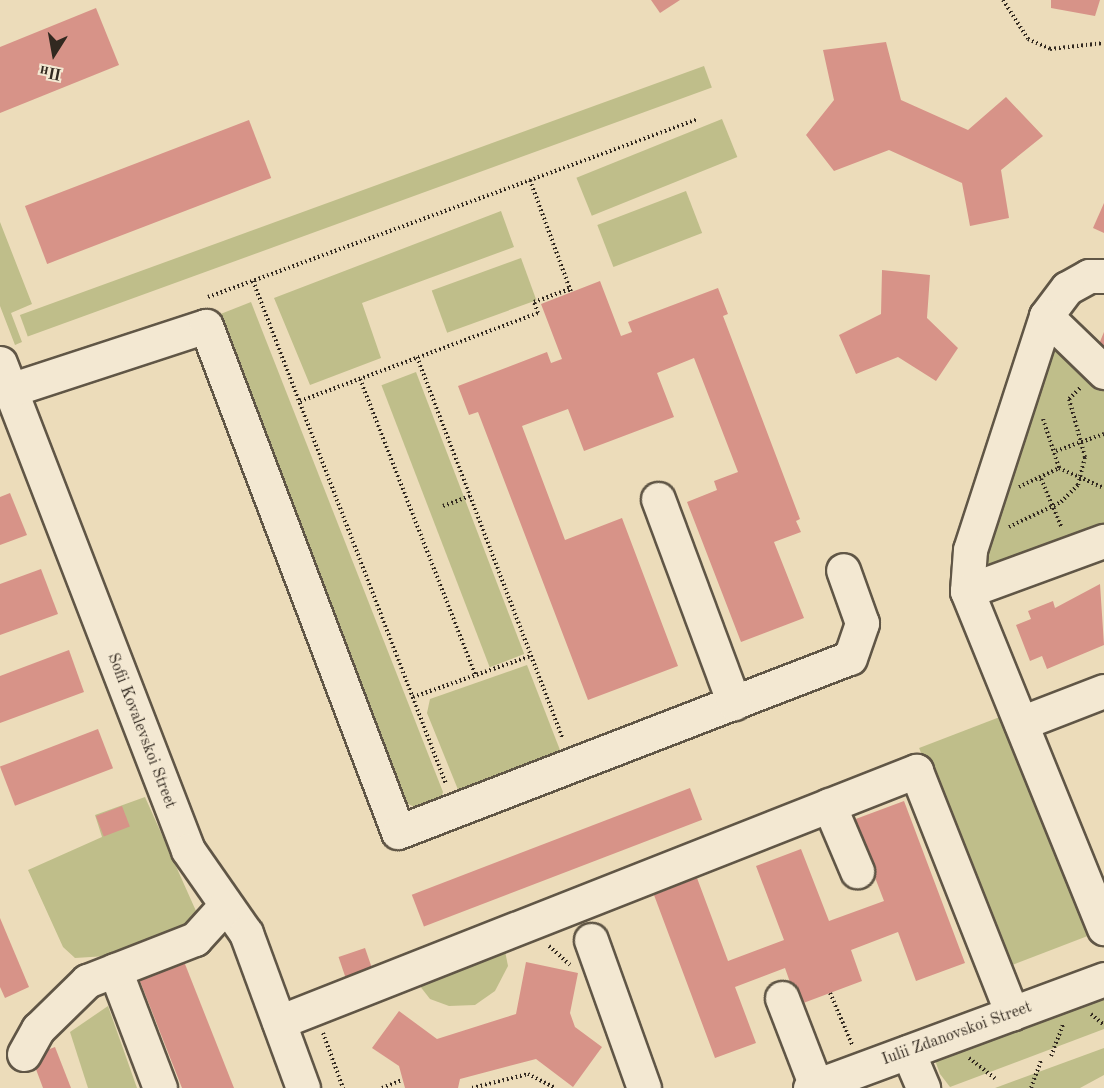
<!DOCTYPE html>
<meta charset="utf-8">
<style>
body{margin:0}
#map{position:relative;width:1104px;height:1088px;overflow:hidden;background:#ecdcba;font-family:"Old Standard TT",serif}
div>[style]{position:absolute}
.green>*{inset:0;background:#bfbe8a;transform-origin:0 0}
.building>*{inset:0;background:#d79388;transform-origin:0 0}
.path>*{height:4px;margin-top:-2px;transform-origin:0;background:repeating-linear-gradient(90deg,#322920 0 1.5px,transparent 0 4.5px)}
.roads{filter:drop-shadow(2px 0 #605646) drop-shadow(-2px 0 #605646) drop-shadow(0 2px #605646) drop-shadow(0 -2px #605646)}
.minor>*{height:33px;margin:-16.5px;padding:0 16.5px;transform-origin:16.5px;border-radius:16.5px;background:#f3e8d2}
span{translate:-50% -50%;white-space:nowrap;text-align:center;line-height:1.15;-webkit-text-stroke:4.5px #f3e8d2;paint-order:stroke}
.street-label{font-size:16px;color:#322920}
.north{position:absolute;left:24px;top:24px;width:60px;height:60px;-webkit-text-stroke:4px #f3e8d2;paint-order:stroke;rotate:191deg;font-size:16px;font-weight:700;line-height:24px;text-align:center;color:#322920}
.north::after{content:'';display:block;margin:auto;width:21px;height:27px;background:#322920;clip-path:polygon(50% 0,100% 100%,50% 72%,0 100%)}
</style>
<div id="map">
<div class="green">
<div style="left:704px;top:66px;width:23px;height:728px;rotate:70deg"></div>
<div style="left:722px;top:119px;width:41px;height:157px;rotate:68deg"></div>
<div style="left:686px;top:191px;width:45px;height:95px;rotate:69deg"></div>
<div style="clip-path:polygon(501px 211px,514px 247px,362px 303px,381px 358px,310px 385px,274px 298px)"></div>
<div style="clip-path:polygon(0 222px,32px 304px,11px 313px,22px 342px,15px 345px,0 306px)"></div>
<div style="left:521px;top:258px;width:45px;height:95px;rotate:70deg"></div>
<div style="clip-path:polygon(251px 302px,443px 792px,439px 805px,423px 811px,406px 803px,218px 315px)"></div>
<div style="clip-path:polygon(1065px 349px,1104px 385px,1104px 529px,989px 572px,982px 555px,1045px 352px)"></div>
<div style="left:416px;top:372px;width:302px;height:37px;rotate:69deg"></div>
<div style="clip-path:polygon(527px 665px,565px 763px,463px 802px,427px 713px,430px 699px)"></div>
<div style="left:1005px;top:715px;width:236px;height:92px;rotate:69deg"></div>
<div style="clip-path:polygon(145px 797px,196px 911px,191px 930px,107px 956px,75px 958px,63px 947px,28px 870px,102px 837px,95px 815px)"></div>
<div style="clip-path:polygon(504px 946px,508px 966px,495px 991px,475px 1005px,449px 1006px,430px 999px,416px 981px)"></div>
<div style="clip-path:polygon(1104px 988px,1104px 1029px,950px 1087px,940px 1074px,932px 1052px)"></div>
<div style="clip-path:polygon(108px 1006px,137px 1088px,88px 1088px,70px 1032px)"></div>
<div style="clip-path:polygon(1104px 1048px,1104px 1075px,1080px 1088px,995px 1088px)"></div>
</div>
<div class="building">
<div style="clip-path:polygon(651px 0,680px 0,660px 13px)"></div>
<div style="clip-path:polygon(1051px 0,1100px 0,1095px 16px,1051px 8px)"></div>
<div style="clip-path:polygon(96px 8px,119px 65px,0 113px,0 47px)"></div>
<div style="clip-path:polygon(886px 42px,901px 100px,968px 130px,1006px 97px,1043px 136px,1001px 170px,1009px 218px,970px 226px,962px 183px,889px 150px,834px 171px,806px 135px,834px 100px,823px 50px)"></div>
<div style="left:249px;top:120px;width:62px;height:240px;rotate:69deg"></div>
<div style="clip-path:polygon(1104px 203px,1104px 233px,1093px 228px)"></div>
<div style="clip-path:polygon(882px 270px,930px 275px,927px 318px,958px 348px,936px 381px,898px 357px,856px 374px,839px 335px,881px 314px)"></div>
<div style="clip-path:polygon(600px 281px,621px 336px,632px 332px,628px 322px,718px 288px,728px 314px,723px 316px,800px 519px,796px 521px,801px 532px,774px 542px,804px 618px,741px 642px,687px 502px,717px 490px,714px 481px,738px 472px,694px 358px,657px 373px,674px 417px,584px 451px,568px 409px,522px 426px,565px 540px,622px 518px,678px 666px,588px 700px,478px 412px,469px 415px,458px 386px,547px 352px,551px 363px,562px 359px,541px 304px)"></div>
<div style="clip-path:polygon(1104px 332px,1104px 346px,1099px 344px)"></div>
<div style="clip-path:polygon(10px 493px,27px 535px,0 545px,0 497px)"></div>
<div style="clip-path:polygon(41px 569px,58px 614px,0 635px,0 584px)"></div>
<div style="clip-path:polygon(1100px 584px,1104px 645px,1047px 669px,1042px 656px,1030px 661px,1016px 625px,1031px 619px,1028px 611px,1053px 601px,1055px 608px)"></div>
<div style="clip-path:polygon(69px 650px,84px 692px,0 723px,0 676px)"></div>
<div style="left:98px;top:729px;width:42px;height:105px;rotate:69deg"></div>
<div style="left:690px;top:788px;width:34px;height:298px;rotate:69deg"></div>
<div style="clip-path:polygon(904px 801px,965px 963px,916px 981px,898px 932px,851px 950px,862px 981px,798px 1005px,785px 968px,735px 987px,756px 1043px,715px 1058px,654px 895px,697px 878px,728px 961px,784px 940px,756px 866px,801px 849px,829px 921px,884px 901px,853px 820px)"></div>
<div style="left:122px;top:806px;width:22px;height:28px;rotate:69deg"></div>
<div style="clip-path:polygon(0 918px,29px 987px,5px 998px,0 987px)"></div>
<div style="left:365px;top:948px;width:21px;height:28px;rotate:71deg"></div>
<div style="clip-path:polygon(183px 959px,234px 1088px,182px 1088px,138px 976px)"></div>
<div style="clip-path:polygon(526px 962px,578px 973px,570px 1013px,575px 1027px,602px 1047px,573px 1087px,536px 1059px,460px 1079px,458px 1088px,405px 1088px,399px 1066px,372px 1048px,399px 1011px,437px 1039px,516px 1014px)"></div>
<div style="clip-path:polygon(55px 1047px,71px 1088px,43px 1088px,31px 1056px)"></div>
</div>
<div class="path">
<div style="left:1003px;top:0;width:46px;rotate:57.3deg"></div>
<div style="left:1028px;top:39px;width:24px;rotate:24deg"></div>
<div style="left:1050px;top:49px;width:54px;rotate:-6.3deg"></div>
<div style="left:530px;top:180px;width:119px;rotate:69.9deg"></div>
<div style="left:253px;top:281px;width:539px;rotate:69.01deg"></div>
<div style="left:208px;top:297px;width:521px;rotate:-19.96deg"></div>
<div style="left:417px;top:357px;width:409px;rotate:69.1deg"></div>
<div style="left:360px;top:379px;width:319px;rotate:68.7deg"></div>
<div style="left:300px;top:401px;width:254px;rotate:-20.3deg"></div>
<div style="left:538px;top:313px;width:12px;rotate:-110deg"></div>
<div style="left:534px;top:302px;width:38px;rotate:-20deg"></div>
<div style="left:1043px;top:419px;width:52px;rotate:71.9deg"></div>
<div style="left:1059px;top:468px;width:49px;rotate:24deg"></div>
<div style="left:1056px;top:451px;width:51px;rotate:-19.5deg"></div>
<div style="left:1041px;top:479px;width:53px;rotate:66.8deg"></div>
<div style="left:1019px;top:487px;width:44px;rotate:-25.4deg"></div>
<div style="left:443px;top:506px;width:29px;rotate:-20deg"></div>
<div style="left:1009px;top:527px;width:58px;rotate:-25.7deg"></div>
<div style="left:1061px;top:502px;width:24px;rotate:-45deg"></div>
<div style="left:1078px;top:485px;width:29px;rotate:-76deg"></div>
<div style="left:1085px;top:457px;width:60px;rotate:-105.4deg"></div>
<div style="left:1069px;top:399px;width:17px;rotate:-45deg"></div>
<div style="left:413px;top:697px;width:125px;rotate:-19.2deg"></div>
<div style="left:549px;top:946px;width:28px;rotate:42deg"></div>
<div style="left:830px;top:993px;width:56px;rotate:66.7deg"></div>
<div style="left:1091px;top:1014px;width:17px;rotate:40deg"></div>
<div style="left:323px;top:1033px;width:59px;rotate:70deg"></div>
<div style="left:1051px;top:1056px;width:34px;rotate:-69deg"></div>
<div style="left:969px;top:1058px;width:33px;rotate:38deg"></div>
<div style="left:382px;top:1088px;width:22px;rotate:-22deg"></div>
<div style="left:472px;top:1088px;width:58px;rotate:-14deg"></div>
<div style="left:528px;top:1074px;width:30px;rotate:27deg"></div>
<div style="left:1031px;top:1088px;width:30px;rotate:-70deg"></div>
</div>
<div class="roads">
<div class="minor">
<div style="left:1104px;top:276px;width:15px;rotate:180deg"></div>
<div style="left:1089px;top:276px;width:25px;rotate:151deg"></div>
<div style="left:1067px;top:288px;width:35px;rotate:127deg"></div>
<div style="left:1046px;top:316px;width:246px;rotate:108deg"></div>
<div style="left:970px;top:550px;width:41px;rotate:94.2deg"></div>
<div style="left:967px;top:591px;width:364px;rotate:67.9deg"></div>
<div style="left:1046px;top:316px;width:81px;rotate:44deg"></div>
<div style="left:0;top:363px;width:522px;rotate:68.89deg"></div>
<div style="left:188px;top:850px;width:101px;rotate:55.1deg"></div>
<div style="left:246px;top:933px;width:165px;rotate:69.8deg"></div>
<div style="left:10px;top:390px;width:206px;rotate:-18.1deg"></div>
<div style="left:206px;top:326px;width:541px;rotate:69.22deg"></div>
<div style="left:398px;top:832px;width:484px;rotate:-21.1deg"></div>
<div style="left:850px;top:658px;width:37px;rotate:-71deg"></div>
<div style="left:862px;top:623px;width:56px;rotate:-109.7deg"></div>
<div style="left:658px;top:499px;width:218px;rotate:69.6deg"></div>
<div style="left:967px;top:591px;width:146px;rotate:-20.1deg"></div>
<div style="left:1021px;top:723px;width:89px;rotate:-21.1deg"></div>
<div style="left:829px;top:805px;width:72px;rotate:67deg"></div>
<div style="left:591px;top:940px;width:157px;rotate:70.3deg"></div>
<div style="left:115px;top:970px;width:126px;rotate:69.1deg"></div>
<div style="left:782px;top:998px;width:94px;rotate:68.9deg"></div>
<div style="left:279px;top:1022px;width:685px;rotate:-21.51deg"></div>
<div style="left:916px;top:771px;width:261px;rotate:68.4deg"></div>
<div style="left:908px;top:1052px;width:39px;rotate:67deg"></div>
<div style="left:24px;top:1054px;width:29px;rotate:-61deg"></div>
<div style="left:38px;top:1029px;width:69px;rotate:-44.4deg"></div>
<div style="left:87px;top:981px;width:116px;rotate:-21.3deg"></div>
<div style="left:195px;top:939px;width:45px;rotate:-47.7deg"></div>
<div style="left:810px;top:1088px;width:314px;rotate:-20.3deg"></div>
</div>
</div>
<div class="street-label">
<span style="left:141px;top:731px;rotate:69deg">Sofii Kovalevskoi Street</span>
<span style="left:957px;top:1034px;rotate:-20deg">Iulii Zdanovskoi Street</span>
</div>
<div class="north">Пн</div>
</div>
